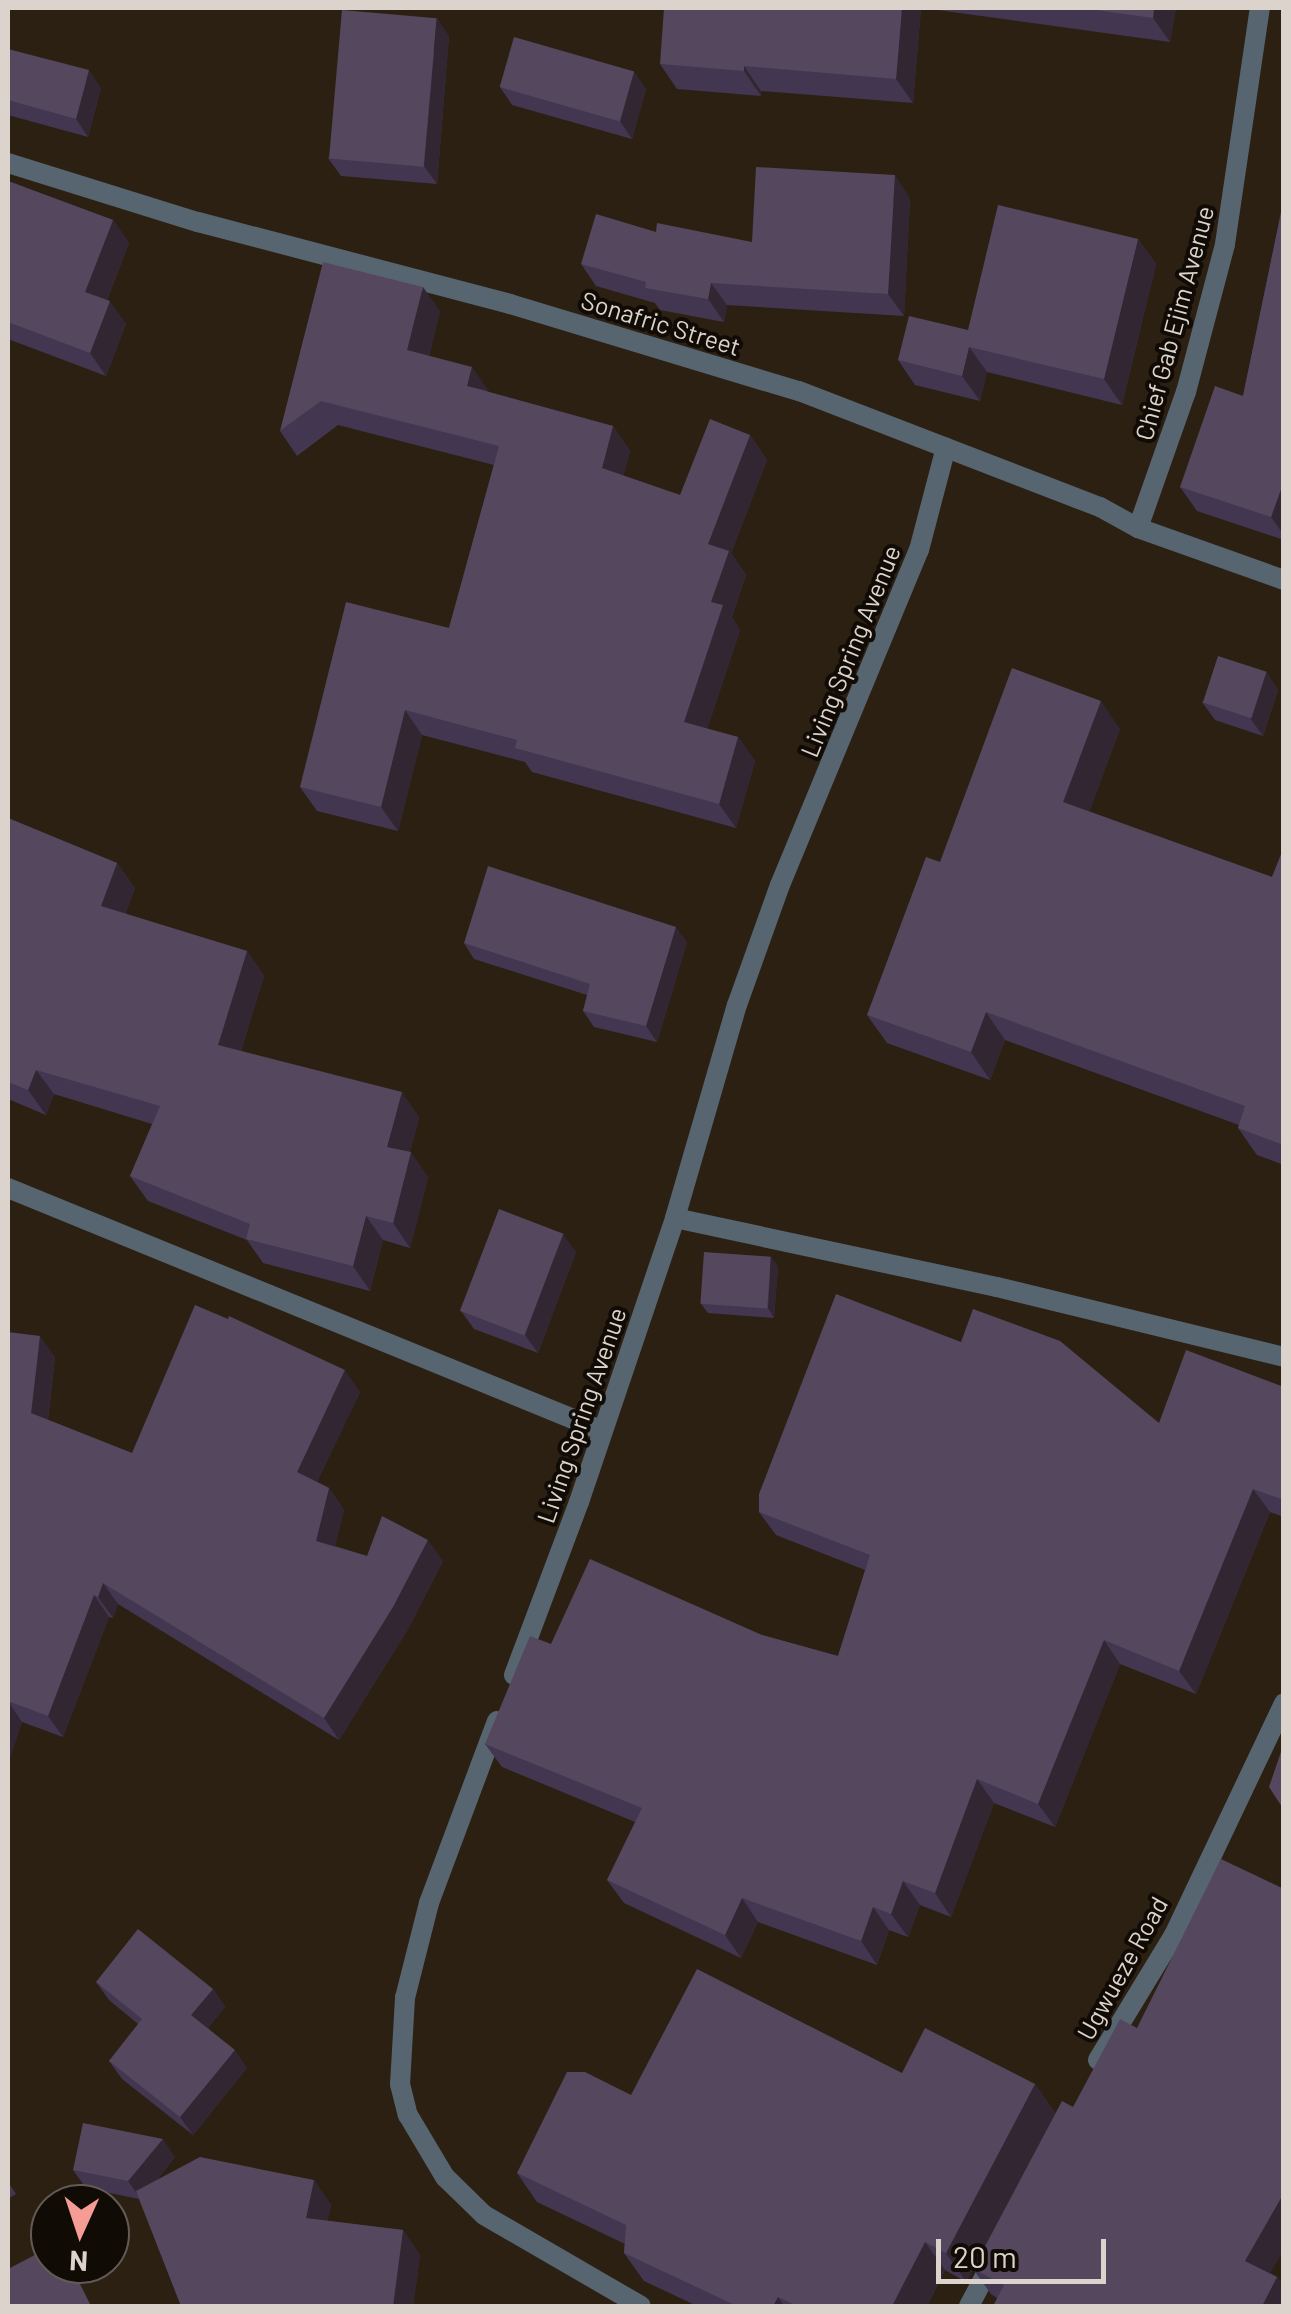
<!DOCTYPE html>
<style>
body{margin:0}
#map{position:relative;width:1291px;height:2314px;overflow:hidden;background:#2c2013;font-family:Barlow,sans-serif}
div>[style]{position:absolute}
.minor>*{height:20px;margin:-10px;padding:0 10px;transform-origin:10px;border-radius:10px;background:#576570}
.wall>*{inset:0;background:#433651}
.shaded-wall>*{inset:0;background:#332633}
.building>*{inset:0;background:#54475e;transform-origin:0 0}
span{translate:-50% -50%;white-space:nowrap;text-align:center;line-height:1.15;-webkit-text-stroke:8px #110b06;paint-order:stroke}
.street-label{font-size:25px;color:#dcd4cc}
.frame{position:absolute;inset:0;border:10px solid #dcd4cc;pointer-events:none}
.north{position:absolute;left:30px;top:2184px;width:100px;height:100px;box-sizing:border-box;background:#110b06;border:2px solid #625b55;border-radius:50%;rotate:183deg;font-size:28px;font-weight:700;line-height:40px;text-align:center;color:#dcd4cc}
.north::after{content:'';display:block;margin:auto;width:35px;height:45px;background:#f59c94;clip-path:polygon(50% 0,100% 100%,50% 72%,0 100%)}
.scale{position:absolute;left:936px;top:2239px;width:170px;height:45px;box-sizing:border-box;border:5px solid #dcd4cc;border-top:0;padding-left:12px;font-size:30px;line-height:35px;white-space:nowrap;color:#dcd4cc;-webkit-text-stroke:8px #110b06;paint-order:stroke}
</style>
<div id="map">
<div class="minor">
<div style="left:8px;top:163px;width:199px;rotate:17.3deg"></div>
<div style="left:198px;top:222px;width:323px;rotate:14.7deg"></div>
<div style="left:510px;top:304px;width:302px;rotate:16.8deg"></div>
<div style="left:799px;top:391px;width:323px;rotate:21.1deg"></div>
<div style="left:1100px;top:507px;width:43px;rotate:28.9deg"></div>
<div style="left:1138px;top:528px;width:155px;rotate:19.6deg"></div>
<div style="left:1138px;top:528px;width:144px;rotate:-70.6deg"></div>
<div style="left:1186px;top:392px;width:153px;rotate:-75.2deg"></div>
<div style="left:1225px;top:244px;width:239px;rotate:-81.6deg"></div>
<div style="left:8px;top:1188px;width:640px;rotate:22.23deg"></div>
<div style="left:675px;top:1218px;width:329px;rotate:12.1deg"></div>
<div style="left:997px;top:1287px;width:295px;rotate:13.7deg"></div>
<div style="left:514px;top:1675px;width:185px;rotate:-69.4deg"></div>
<div style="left:579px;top:1502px;width:300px;rotate:-71.3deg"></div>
<div style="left:675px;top:1218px;width:222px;rotate:-73.8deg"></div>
<div style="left:737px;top:1005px;width:127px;rotate:-70.3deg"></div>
<div style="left:780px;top:885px;width:363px;rotate:-67.5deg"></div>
<div style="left:919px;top:550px;width:106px;rotate:-75.3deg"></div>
<div style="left:497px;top:1721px;width:194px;rotate:110.5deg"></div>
<div style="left:429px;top:1903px;width:98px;rotate:104.2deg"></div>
<div style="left:405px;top:1998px;width:86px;rotate:93.3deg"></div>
<div style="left:400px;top:2084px;width:32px;rotate:76deg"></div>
<div style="left:408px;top:2115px;width:72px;rotate:59.2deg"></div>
<div style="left:445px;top:2177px;width:54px;rotate:44.3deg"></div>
<div style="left:484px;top:2215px;width:181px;rotate:30.1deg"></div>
<div style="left:1098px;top:2060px;width:146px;rotate:-58.7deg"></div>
<div style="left:1174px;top:1935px;width:257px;rotate:-64.6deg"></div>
<div style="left:969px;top:2306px;width:53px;rotate:-62deg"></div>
</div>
<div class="wall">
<div style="clip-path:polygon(921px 8px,913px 103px,761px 91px,761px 96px,677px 89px,660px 64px)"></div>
<div style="clip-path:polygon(923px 8px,1176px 8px,1170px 42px)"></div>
<div style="clip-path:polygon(449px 36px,437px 184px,341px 176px,328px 158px)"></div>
<div style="clip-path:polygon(8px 49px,101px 88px,88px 137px,8px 115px)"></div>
<div style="clip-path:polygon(500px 87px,646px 89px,632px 139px,512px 105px)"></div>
<div style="clip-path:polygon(8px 181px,113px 220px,129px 243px,107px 300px,126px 324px,106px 376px,8px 339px)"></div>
<div style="clip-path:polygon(910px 198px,904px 316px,727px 305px,724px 322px,660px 310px,655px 303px,596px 286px,581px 264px,656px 232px,752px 242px)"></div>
<div style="clip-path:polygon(1284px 198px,1284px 540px,1197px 511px,1180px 487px,1243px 396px)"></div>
<div style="clip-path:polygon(1138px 239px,1156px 264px,1122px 405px,987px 372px,980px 401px,915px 385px,898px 360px,968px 330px)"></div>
<div style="clip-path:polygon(440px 311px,429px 356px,489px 392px,613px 426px,630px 451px,623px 476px,680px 495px,750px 435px,767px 460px,731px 553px,746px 575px,732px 617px,740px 630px,707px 729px,738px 737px,755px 761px,736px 828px,532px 772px,525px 762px,422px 735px,398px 831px,317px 811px,300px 787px,449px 628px,494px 465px,338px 425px,297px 456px,280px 431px)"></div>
<div style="clip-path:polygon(1266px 672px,1278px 690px,1263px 736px,1215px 720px,1202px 702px)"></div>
<div style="clip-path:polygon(1120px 729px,1089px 812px,1272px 877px,1284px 847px,1284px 1165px,1257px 1155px,1238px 1128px,1239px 1125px,1005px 1040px,990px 1080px,887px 1043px,867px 1015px,940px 862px)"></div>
<div style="clip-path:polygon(8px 818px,117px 863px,135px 888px,125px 914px,247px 951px,264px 976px,241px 1051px,419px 1117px,410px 1152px,428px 1177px,410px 1248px,383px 1240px,370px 1291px,263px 1263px,247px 1240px,148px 1201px,130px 1176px,152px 1124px,54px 1094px,46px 1115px,8px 1099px)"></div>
<div style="clip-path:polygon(687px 942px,657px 1042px,594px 1027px,583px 1011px,587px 995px,474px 959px,464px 943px)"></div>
<div style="clip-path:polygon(576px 1252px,538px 1353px,474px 1329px,461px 1311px)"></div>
<div style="clip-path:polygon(778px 1266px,774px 1318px,708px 1313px,701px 1304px)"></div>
<div style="clip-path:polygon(8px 1332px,55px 1357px,48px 1420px,132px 1453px,360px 1392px,317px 1482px,329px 1488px,344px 1510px,335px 1546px,367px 1556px,443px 1561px,408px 1629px,339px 1740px,118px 1604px,113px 1618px,109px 1617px,63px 1737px,22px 1722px,8px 1763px)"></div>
<div style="clip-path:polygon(1284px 1387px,1284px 1517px,1270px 1512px,1196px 1694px,1120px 1664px,1055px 1827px,994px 1803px,951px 1917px,920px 1905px,908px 1937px,889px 1930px,877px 1965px,758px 1922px,741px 1958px,624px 1903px,607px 1880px,635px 1822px,502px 1767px,485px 1744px,551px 1644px,762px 1635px,838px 1656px,865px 1570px,776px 1535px,759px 1512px,1159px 1423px)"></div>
<div style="clip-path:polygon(96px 1982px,213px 1989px,225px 2007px,208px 2028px,247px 2068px,193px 2135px,122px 2079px,109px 2061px,138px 2024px,109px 2000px)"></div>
<div style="clip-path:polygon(902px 2073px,1035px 2084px,1055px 2113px,966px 2282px,945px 2270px,927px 2306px,697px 2306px,644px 2281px,624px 2253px,625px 2244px,537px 2202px,517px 2173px,631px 2095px)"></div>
<div style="clip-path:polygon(175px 2157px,156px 2181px,314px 2180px,331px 2205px,327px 2221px,403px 2230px,420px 2255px,413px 2306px,181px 2306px,139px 2199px,86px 2188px,73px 2170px)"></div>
<div style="clip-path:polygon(8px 2182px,16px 2194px,8px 2199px)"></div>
<div style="clip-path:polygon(973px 2269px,1270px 2273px,1277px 2277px,1284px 2286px,1284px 2306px,997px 2298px,991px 2294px)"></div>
</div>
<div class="shaded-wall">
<div style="clip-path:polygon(902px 8px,921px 8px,913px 103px,896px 79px)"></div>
<div style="clip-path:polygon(1154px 8px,1176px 8px,1170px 42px,1153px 18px)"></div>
<div style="clip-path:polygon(437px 18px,449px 36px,437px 184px,424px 166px)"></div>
<div style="clip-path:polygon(744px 66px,761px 91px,761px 96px,744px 71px)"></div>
<div style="clip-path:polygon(89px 70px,101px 88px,88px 137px,76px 119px)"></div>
<div style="clip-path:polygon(634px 71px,646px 89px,632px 139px,620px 121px)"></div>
<div style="clip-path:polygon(895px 175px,910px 198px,904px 316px,888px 294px)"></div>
<div style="clip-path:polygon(113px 220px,129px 243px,101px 315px,85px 292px)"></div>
<div style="clip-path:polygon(1138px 239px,1156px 264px,1122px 405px,1104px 379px)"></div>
<div style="clip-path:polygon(711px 283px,727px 305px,724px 322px,708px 299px)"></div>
<div style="clip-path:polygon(423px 287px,440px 311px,424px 375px,407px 350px)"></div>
<div style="clip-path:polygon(110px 301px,126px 324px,106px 376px,90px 353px)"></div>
<div style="clip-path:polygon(969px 347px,987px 372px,980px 401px,962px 376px)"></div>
<div style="clip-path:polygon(472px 367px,489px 391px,467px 386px)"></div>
<div style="clip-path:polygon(613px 426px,630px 451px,619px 493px,602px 468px)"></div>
<div style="clip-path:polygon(750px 435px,767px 460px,731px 553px,746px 575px,732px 617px,740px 630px,701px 747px,684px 722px,711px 602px,708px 544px)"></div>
<div style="clip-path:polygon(1284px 481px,1284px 535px,1271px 517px)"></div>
<div style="clip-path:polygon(1266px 672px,1278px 690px,1263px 736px,1250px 718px)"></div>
<div style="clip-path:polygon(1101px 701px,1120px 729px,1083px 830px,1063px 802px)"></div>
<div style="clip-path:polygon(405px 710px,422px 735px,398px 831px,381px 807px)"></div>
<div style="clip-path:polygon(738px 737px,755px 761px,736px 828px,719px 804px)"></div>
<div style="clip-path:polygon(117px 863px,135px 888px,118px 931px,101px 906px)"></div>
<div style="clip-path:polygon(676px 927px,687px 942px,657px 1042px,646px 1026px)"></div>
<div style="clip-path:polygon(247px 951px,264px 976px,235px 1070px,218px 1045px)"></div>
<div style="clip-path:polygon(986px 1012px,1005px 1040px,990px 1080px,971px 1052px)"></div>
<div style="clip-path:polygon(36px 1070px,54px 1094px,46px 1115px,28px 1090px)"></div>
<div style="clip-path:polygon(402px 1092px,419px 1117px,405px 1172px,387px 1147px)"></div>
<div style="clip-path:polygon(411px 1152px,428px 1177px,410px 1248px,393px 1223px)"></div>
<div style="clip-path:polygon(366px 1216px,383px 1240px,370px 1291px,353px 1266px)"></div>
<div style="clip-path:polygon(563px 1234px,576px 1252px,538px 1353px,525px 1335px)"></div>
<div style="clip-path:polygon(771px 1257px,778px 1266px,774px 1318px,768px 1308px)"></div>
<div style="clip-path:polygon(40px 1336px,55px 1357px,46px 1435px,31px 1413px)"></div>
<div style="clip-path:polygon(345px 1370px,360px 1392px,312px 1493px,297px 1472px)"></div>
<div style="clip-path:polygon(329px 1488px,344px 1510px,331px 1562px,316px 1541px)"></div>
<div style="clip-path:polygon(1253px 1489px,1270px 1512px,1196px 1694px,1179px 1671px)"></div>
<div style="clip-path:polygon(428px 1540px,443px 1561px,408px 1629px,339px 1740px,324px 1718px)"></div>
<div style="clip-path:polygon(103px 1583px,118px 1604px,113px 1618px,98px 1597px)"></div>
<div style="clip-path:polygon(94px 1595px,109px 1617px,63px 1737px,48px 1716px)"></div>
<div style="clip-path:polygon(1104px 1640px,1120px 1664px,1055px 1827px,1038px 1804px)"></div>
<div style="clip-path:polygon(8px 1701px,22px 1722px,8px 1763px)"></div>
<div style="clip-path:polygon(977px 1779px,994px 1803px,951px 1917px,935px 1893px)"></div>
<div style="clip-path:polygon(903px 1881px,920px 1905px,908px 1937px,891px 1914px)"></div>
<div style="clip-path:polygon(742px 1898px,758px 1922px,741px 1958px,725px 1935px)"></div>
<div style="clip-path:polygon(873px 1907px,889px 1930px,877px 1965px,861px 1941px)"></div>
<div style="clip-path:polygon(213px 1989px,225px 2007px,204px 2033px,191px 2015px)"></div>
<div style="clip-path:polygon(235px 2050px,247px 2068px,193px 2135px,180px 2117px)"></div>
<div style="clip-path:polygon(1035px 2084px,1055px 2113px,966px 2282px,946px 2253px)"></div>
<div style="clip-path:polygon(163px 2139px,175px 2157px,141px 2199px,128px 2181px)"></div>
<div style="clip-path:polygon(314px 2180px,331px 2205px,323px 2242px,306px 2218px)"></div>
<div style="clip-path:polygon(1284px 2193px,1284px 2249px,1263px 2286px,1245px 2261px)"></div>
<div style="clip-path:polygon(403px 2230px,420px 2255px,413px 2306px,393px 2306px)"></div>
<div style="clip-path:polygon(925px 2242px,945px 2270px,927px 2306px,892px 2306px)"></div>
<div style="clip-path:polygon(1277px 2277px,1284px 2286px,1284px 2306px,1262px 2306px)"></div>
<div style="clip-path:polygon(778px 2297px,784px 2306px,773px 2306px)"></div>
</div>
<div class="building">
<div style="clip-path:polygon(664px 8px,902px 8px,896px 79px,744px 66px,744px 71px,660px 64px)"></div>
<div style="clip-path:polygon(1081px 8px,1154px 8px,1153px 18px)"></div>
<div style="left:342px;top:10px;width:95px;height:149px;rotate:5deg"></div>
<div style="left:514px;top:37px;width:125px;height:52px;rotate:16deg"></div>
<div style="clip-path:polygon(8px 49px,89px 70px,76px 119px,8px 100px)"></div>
<div style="clip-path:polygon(756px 167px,895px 175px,888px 294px,711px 283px,708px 299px,645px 288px,646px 282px,581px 264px,596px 214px,656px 232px,657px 223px,752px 242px)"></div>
<div style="clip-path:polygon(8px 181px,113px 220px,85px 292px,110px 301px,90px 353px,8px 322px)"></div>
<div style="clip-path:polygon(1284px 198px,1284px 481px,1271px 517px,1180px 487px,1215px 386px,1243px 396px)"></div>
<div style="clip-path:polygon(998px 205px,1138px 239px,1104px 379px,969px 347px,962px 376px,898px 360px,909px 316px,968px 330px)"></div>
<div style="clip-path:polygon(323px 262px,423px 287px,407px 350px,472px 367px,467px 386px,613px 426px,602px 468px,680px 495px,710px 419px,750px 435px,708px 544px,729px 551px,711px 602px,723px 605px,684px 722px,738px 737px,719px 804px,515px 748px,517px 740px,405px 710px,381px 807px,300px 787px,346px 602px,449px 628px,499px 446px,321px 401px,280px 431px)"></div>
<div style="left:1218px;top:656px;width:51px;height:49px;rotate:18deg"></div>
<div style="clip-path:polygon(1012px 668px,1101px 701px,1063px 802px,1272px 877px,1284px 847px,1284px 1138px,1281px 1144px,1238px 1128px,1245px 1106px,986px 1012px,971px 1052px,867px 1015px,926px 857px,940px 862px)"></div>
<div style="clip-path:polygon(8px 818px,117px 863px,101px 906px,247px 951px,218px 1045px,402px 1092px,387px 1147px,411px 1152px,393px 1223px,366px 1216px,353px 1266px,246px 1239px,250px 1224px,130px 1176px,160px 1106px,36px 1070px,28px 1090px,8px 1082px)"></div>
<div style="clip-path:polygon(488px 866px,676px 927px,646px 1026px,583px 1011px,590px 984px,464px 943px)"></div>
<div style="left:499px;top:1209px;width:69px;height:109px;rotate:21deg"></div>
<div style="left:704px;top:1252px;width:67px;height:52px;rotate:4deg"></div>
<div style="clip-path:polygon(836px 1294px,961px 1342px,973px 1309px,1060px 1341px,1159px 1423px,1186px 1350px,1284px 1387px,1284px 1500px,1253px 1489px,1179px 1671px,1104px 1640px,1038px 1804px,977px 1779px,935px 1893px,903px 1881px,891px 1914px,873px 1907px,861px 1941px,742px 1898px,725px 1935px,607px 1880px,642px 1808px,485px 1744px,530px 1636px,551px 1644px,590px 1559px,762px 1635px,838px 1656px,870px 1555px,759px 1512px,759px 1494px)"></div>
<div style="clip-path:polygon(195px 1305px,228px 1319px,229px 1316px,345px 1370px,297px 1472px,329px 1488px,316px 1541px,367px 1556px,382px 1516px,428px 1540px,393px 1607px,324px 1718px,103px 1583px,98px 1597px,94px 1595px,48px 1716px,8px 1701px,8px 1332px,40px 1336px,31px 1413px,132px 1453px)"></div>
<div style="clip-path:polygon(1284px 1743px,1284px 1810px,1269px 1787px)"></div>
<div style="clip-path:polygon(1221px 1859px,1284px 1889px,1284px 2193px,1245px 2261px,1277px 2277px,1262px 2306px,993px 2306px,1004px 2285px,973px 2269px,1062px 2101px,1073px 2107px,1120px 2019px,1137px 2028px)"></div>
<div style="clip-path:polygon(138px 1929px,213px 1989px,191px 2015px,235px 2050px,180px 2117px,109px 2061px,142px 2019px,96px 1982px)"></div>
<div style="clip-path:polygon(697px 1969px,902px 2073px,925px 2028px,1035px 2084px,946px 2253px,925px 2242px,892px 2306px,797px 2306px,778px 2297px,773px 2306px,737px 2306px,624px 2253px,626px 2225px,517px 2173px,567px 2072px,585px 2072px,631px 2095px)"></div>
<div style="clip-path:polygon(83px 2123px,163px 2139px,128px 2181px,73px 2170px)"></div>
<div style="clip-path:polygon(200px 2157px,314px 2180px,306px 2218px,403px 2230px,393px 2306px,181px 2306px,136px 2191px)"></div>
<div style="clip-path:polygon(50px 2247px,50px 2264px,65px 2264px,80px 2284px,91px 2306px,8px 2306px,8px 2269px)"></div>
</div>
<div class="street-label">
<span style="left:661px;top:323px;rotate:17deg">Sonafric Street</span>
<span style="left:1174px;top:323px;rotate:-75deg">Chief Gab Ejim Avenue</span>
<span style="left:850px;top:651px;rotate:-68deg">Living Spring Avenue</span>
<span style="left:581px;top:1415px;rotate:-71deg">Living Spring Avenue</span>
<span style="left:1122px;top:1968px;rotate:-61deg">Ugwueze Road</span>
</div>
<div class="frame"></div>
<div class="north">N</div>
<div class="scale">20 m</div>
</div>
